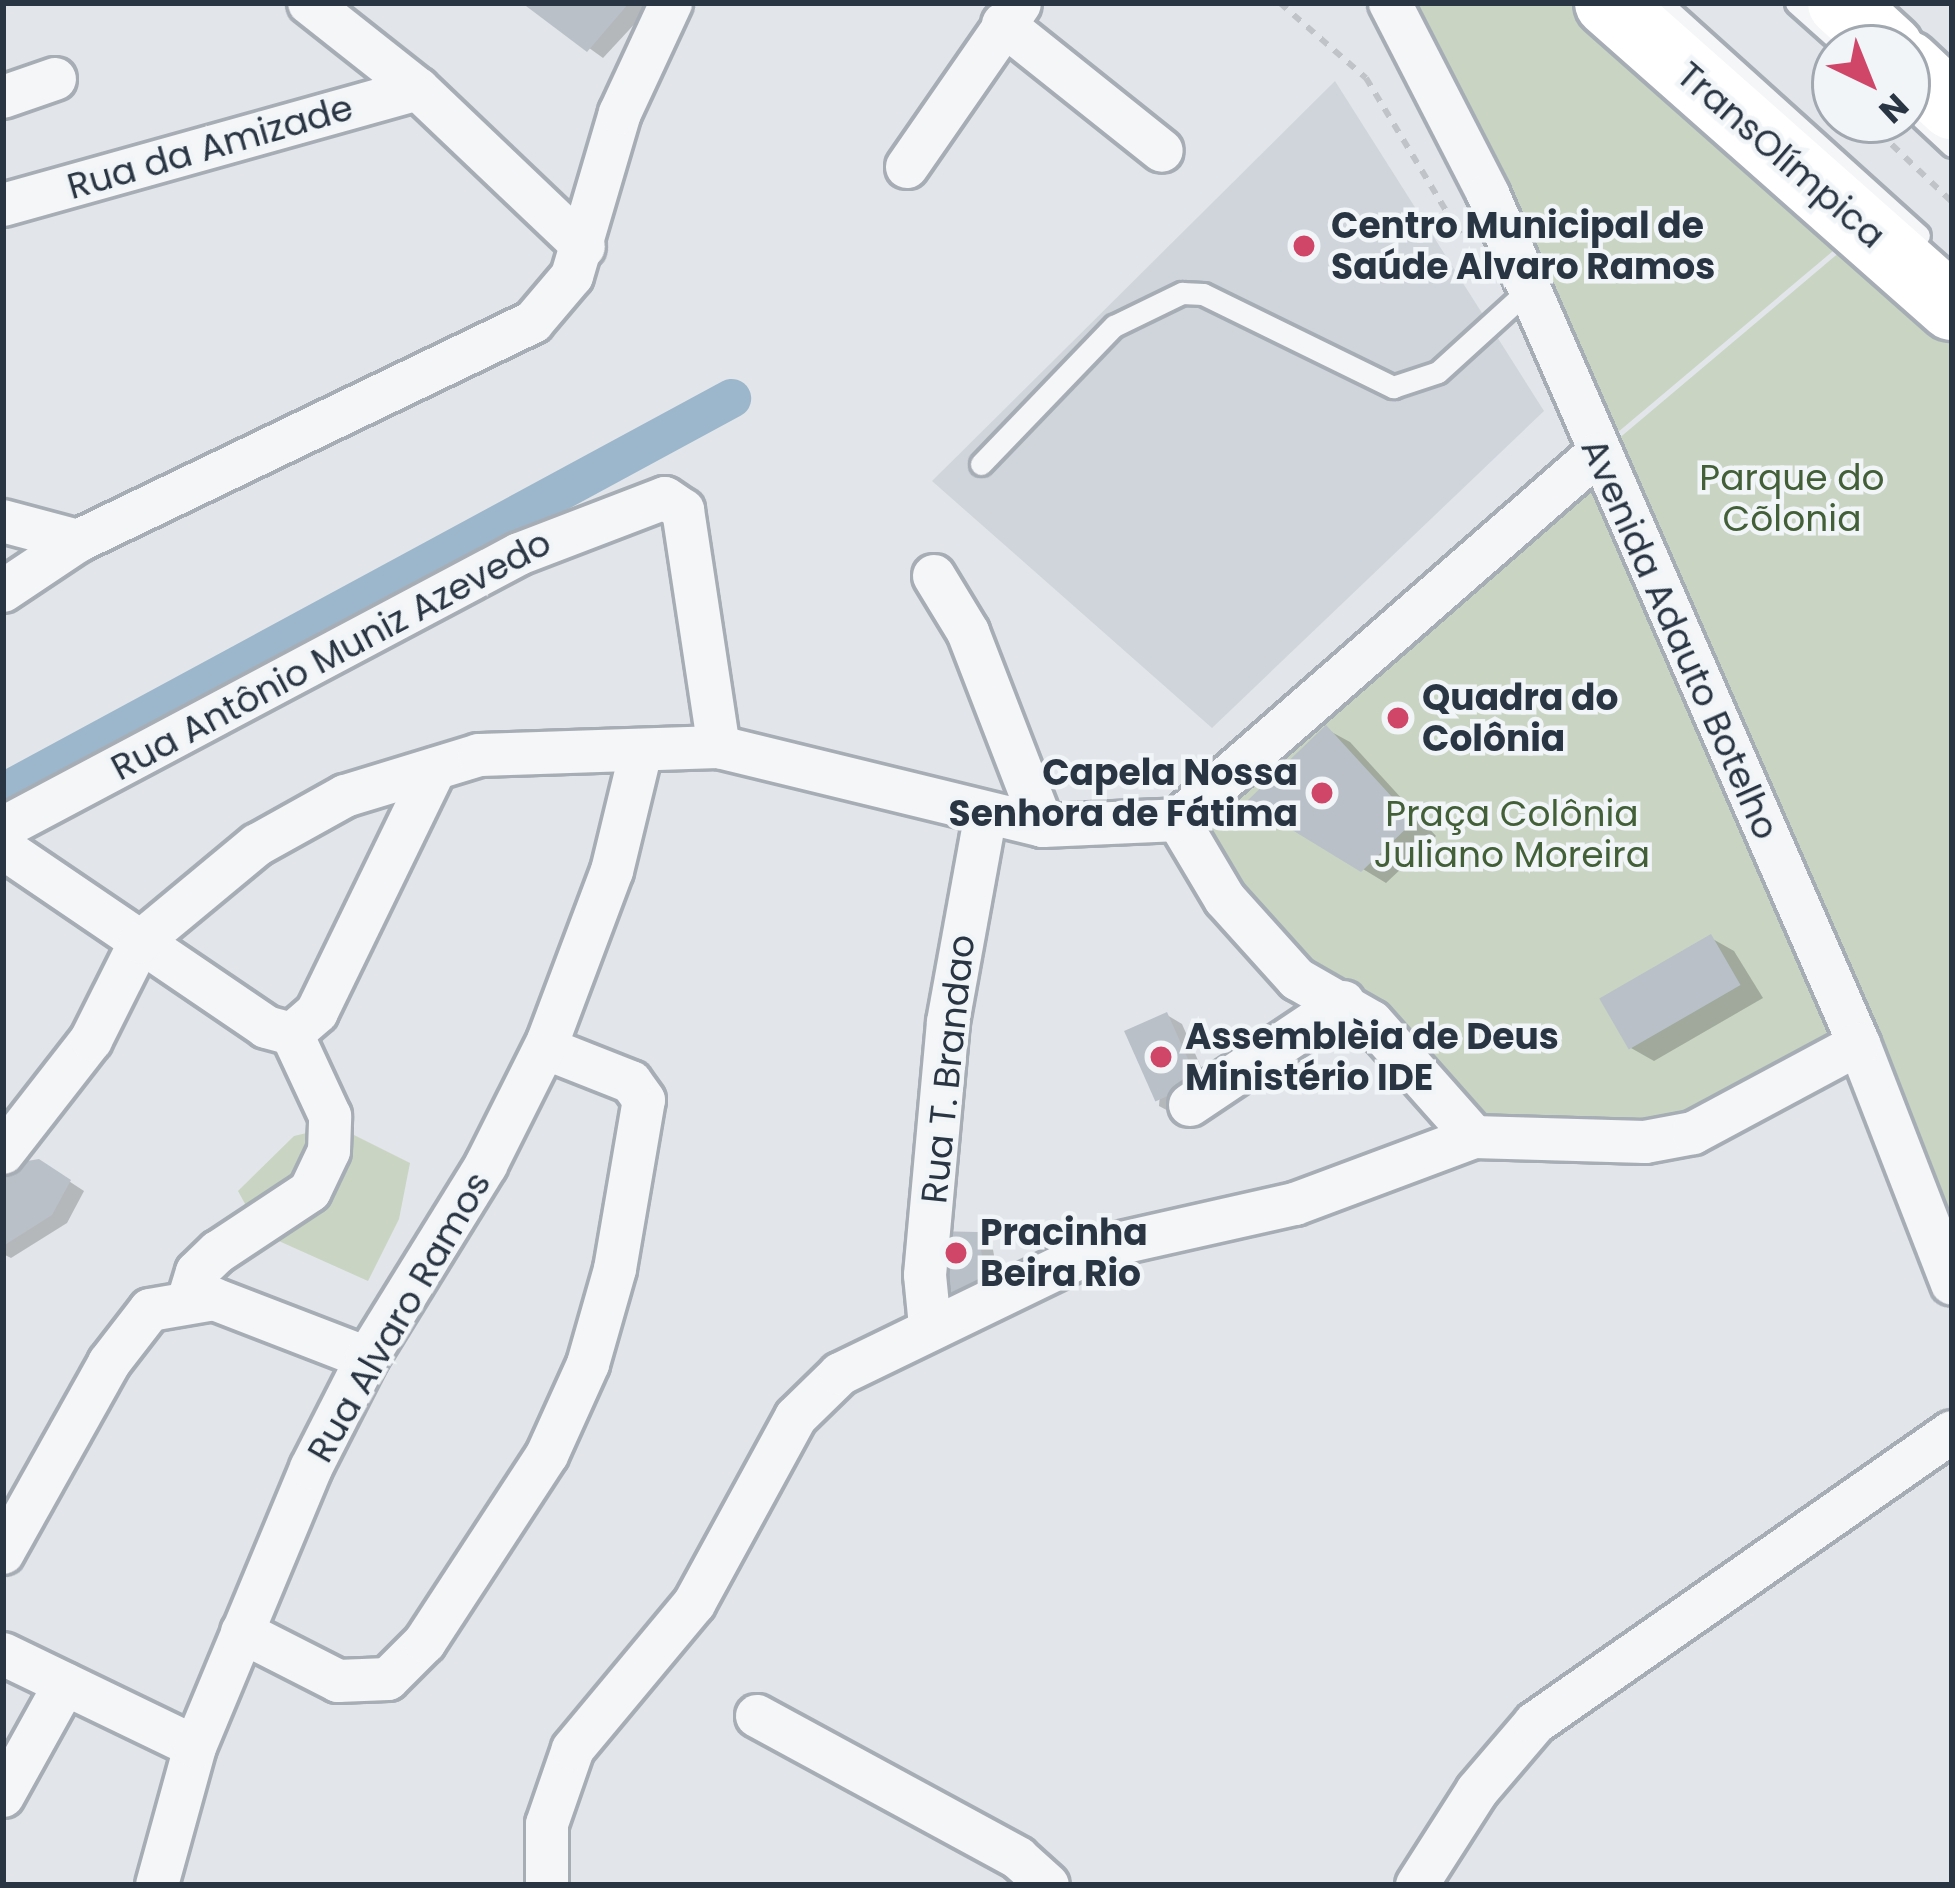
<!DOCTYPE html>
<meta charset="utf-8">
<style>
body{margin:0}
#map{position:relative;width:1955px;height:1888px;overflow:hidden;background:#e2e6ea;font-family:Poppins,sans-serif}
div>[style]{position:absolute}
.built>*{inset:0;background:#d0d5dc}
.green>*{inset:0;background:#c9d4c3}
.shadow>*{inset:0;background:#0003}
.canal>*{height:39px;margin:-19.5px;padding:0 19.5px;transform-origin:19.5px;border-radius:19.5px;background:#9cb7cb}
.building>*{inset:0;background:#b9c0c8;transform-origin:0 0}
.path>*{height:6px;margin-top:-3px;transform-origin:0;background:repeating-linear-gradient(90deg,#c0c4c9 0 9px,transparent 0 18px)}
.roads{filter:drop-shadow(3px 0 #a7adb5) drop-shadow(-3px 0 #a7adb5) drop-shadow(0 3px #a7adb5) drop-shadow(0 -3px #a7adb5)}
.lane>*{height:21px;margin:-10.5px;padding:0 10.5px;transform-origin:10.5px;border-radius:10.5px;background:#f5f6f8}
.street>*{height:42px;margin:-21px;padding:0 21px;transform-origin:21px;border-radius:21px;background:#f5f6f8}
.highway>*{height:66px;margin:-33px;padding:0 33px;transform-origin:33px;border-radius:33px;background:#fff}
.dots>*{width:33px;height:33px;translate:-50% -50%;box-sizing:border-box;border:6px solid #f1f5f8;border-radius:50%}
span{translate:-50% -50%;white-space:nowrap;text-align:center;line-height:1.15;-webkit-text-stroke:9px #f1f5f8;paint-order:stroke}
.street-label{font-size:36px;color:#293543}
.poi-label{font-size:36px;color:#293543;font-weight:700}
.left{translate:0 -50%;text-align:left}
.right{translate:-100% -50%;text-align:right}
.park-label{font-size:36px;color:#425f37}
.frame{position:absolute;inset:0;border:6px solid #293543;pointer-events:none}
.north{position:absolute;left:1811px;top:24px;width:120px;height:120px;box-sizing:border-box;background:#f1f5f8;border:3px solid #a1a8b0;border-radius:50%;rotate:137deg;font-size:33px;font-weight:700;line-height:48px;text-align:center;color:#293543}
.north::after{content:'';display:block;margin:auto;width:42px;height:54px;background:#d04668;clip-path:polygon(50% 0,100% 100%,50% 72%,0 100%)}
</style>
<div id="map">
<div class="built">
<div style="clip-path:polygon(1335px 81px,1544px 411px,1212px 728px,932px 481px)"></div>
</div>
<div class="green">
<div style="clip-path:polygon(1400px 3px,1590px 3px,1852px 235px,1605px 443px)"></div>
<div style="clip-path:polygon(1854px 240px,1952px 322px,1952px 1262px,1604px 451px)"></div>
<div style="clip-path:polygon(1596px 461px,1854px 1043px,1691px 1125px,1477px 1135px,1178px 820px)"></div>
<div style="clip-path:polygon(336px 1126px,410px 1163px,399px 1219px,368px 1281px,261px 1233px,238px 1191px,294px 1136px)"></div>
</div>
<div class="shadow">
<div style="clip-path:polygon(527px 3px,654px 3px,603px 58px)"></div>
<div style="clip-path:polygon(1326px 729px,1350px 742px,1436px 836px,1386px 883px,1251px 801px)"></div>
<div style="clip-path:polygon(1711px 938px,1734px 951px,1763px 998px,1654px 1061px,1631px 1048px)"></div>
<div style="clip-path:polygon(1167px 1015px,1182px 1024px,1212px 1092px,1174px 1114px,1159px 1106px)"></div>
<div style="clip-path:polygon(3px 1169px,55px 1172px,84px 1191px,67px 1223px,11px 1258px,3px 1254px)"></div>
<div style="clip-path:polygon(977px 1235px,992px 1244px,1002px 1300px,947px 1323px)"></div>
</div>
<div class="canal">
<div style="left:3px;top:792px;width:828px;rotate:-28.42deg"></div>
</div>
<div class="building">
<div style="clip-path:polygon(522px 3px,629px 3px,587px 52px)"></div>
<div style="clip-path:polygon(1326px 725px,1414px 821px,1361px 872px,1246px 802px)"></div>
<div style="left:1711px;top:934px;width:59px;height:129px;rotate:60deg"></div>
<div style="left:1167px;top:1012px;width:77px;height:47px;rotate:66deg"></div>
<div style="clip-path:polygon(39px 1159px,71px 1180px,52px 1215px,3px 1246px,3px 1165px)"></div>
<div style="clip-path:polygon(933px 1231px,978px 1232px,988px 1292px,929px 1316px)"></div>
</div>
<div class="path">
<div style="left:1280px;top:3px;width:114px;rotate:41.1deg"></div>
<div style="left:1366px;top:78px;width:182px;rotate:58.9deg"></div>
<div style="left:1834px;top:86px;width:1px;rotate:45deg"></div>
<div style="left:1866px;top:120px;width:119px;rotate:43.6deg"></div>
</div>
<div class="roads">
<div class="lane">
<div style="left:1661px;top:3px;width:347px;rotate:42deg"></div>
<div style="left:1796px;top:3px;width:48px;rotate:41.6deg"></div>
<div style="left:1922px;top:118px;width:41px;rotate:43deg"></div>
<div style="left:981px;top:464px;width:192px;rotate:-46.1deg"></div>
<div style="left:1114px;top:326px;width:76px;rotate:-25.9deg"></div>
<div style="left:1182px;top:293px;width:21px;rotate:3deg"></div>
<div style="left:1203px;top:294px;width:212px;rotate:26.1deg"></div>
<div style="left:1393px;top:387px;width:47px;rotate:-18.4deg"></div>
<div style="left:1438px;top:372px;width:122px;rotate:-42.3deg"></div>
</div>
<div class="street">
<div style="left:309px;top:3px;width:139px;rotate:38.3deg"></div>
<div style="left:418px;top:89px;width:229px;rotate:43.6deg"></div>
<div style="left:1390px;top:3px;width:215px;rotate:62.8deg"></div>
<div style="left:1488px;top:194px;width:927px;rotate:66.42deg"></div>
<div style="left:1859px;top:1044px;width:257px;rotate:68.8deg"></div>
<div style="left:1003px;top:24px;width:203px;rotate:38.6deg"></div>
<div style="left:3px;top:97px;width:55px;rotate:-19.1deg"></div>
<div style="left:907px;top:167px;width:198px;rotate:-55.3deg"></div>
<div style="left:3px;top:205px;width:431px;rotate:-15.6deg"></div>
<div style="left:3px;top:521px;width:78px;rotate:14.9deg"></div>
<div style="left:78px;top:541px;width:505px;rotate:-25.7deg"></div>
<div style="left:533px;top:322px;width:60px;rotate:-49.7deg"></div>
<div style="left:572px;top:276px;width:170px;rotate:-73.6deg"></div>
<div style="left:620px;top:113px;width:121px;rotate:-65.1deg"></div>
<div style="left:934px;top:576px;width:66px;rotate:58.7deg"></div>
<div style="left:968px;top:632px;width:208px;rotate:68.9deg"></div>
<div style="left:3px;top:591px;width:90px;rotate:-33.7deg"></div>
<div style="left:1178px;top:820px;width:92px;rotate:59.3deg"></div>
<div style="left:1225px;top:899px;width:108px;rotate:48deg"></div>
<div style="left:1297px;top:979px;width:86px;rotate:29.8deg"></div>
<div style="left:1372px;top:1022px;width:154px;rotate:48.4deg"></div>
<div style="left:3px;top:828px;width:584px;rotate:-27.97deg"></div>
<div style="left:519px;top:554px;width:156px;rotate:-21deg"></div>
<div style="left:665px;top:498px;width:22px;rotate:34deg"></div>
<div style="left:683px;top:510px;width:240px;rotate:81.4deg"></div>
<div style="left:3px;top:848px;width:318px;rotate:34.2deg"></div>
<div style="left:266px;top:1027px;width:27px;rotate:15deg"></div>
<div style="left:292px;top:1034px;width:33px;rotate:-41deg"></div>
<div style="left:317px;top:1012px;width:270px;rotate:-64.1deg"></div>
<div style="left:1190px;top:1105px;width:185px;rotate:-33.8deg"></div>
<div style="left:3px;top:1153px;width:143px;rotate:-52.1deg"></div>
<div style="left:91px;top:1040px;width:110px;rotate:-63.4deg"></div>
<div style="left:140px;top:942px;width:152px;rotate:-39.7deg"></div>
<div style="left:257px;top:845px;width:101px;rotate:-29.1deg"></div>
<div style="left:345px;top:796px;width:140px;rotate:-17deg"></div>
<div style="left:479px;top:755px;width:240px;rotate:-1.9deg"></div>
<div style="left:719px;top:747px;width:333px;rotate:13.7deg"></div>
<div style="left:1043px;top:826px;width:135px;rotate:-2.5deg"></div>
<div style="left:1178px;top:820px;width:556px;rotate:-41.14deg"></div>
<div style="left:189px;top:1298px;width:27px;rotate:-73deg"></div>
<div style="left:197px;top:1272px;width:29px;rotate:-44deg"></div>
<div style="left:218px;top:1252px;width:110px;rotate:-33.5deg"></div>
<div style="left:310px;top:1191px;width:44px;rotate:-64.6deg"></div>
<div style="left:329px;top:1151px;width:35px;rotate:-88deg"></div>
<div style="left:330px;top:1116px;width:90px;rotate:-114.9deg"></div>
<div style="left:930px;top:1326px;width:51px;rotate:-95.6deg"></div>
<div style="left:925px;top:1275px;width:254px;rotate:-84.8deg"></div>
<div style="left:948px;top:1022px;width:212px;rotate:-79.7deg"></div>
<div style="left:3px;top:1553px;width:218px;rotate:-60.8deg"></div>
<div style="left:109px;top:1363px;width:67px;rotate:-52.3deg"></div>
<div style="left:150px;top:1310px;width:65px;rotate:-9.8deg"></div>
<div style="left:214px;top:1299px;width:164px;rotate:21.1deg"></div>
<div style="left:242px;top:1632px;width:108px;rotate:27deg"></div>
<div style="left:338px;top:1681px;width:50px;rotate:-2.3deg"></div>
<div style="left:388px;top:1679px;width:52px;rotate:-45deg"></div>
<div style="left:425px;top:1642px;width:223px;rotate:-56.9deg"></div>
<div style="left:547px;top:1455px;width:100px;rotate:-65.7deg"></div>
<div style="left:588px;top:1364px;width:99px;rotate:-74.1deg"></div>
<div style="left:615px;top:1269px;width:171px;rotate:-80.3deg"></div>
<div style="left:644px;top:1100px;width:22px;rotate:-126deg"></div>
<div style="left:631px;top:1082px;width:92px;rotate:-158.4deg"></div>
<div style="left:3px;top:1654px;width:213px;rotate:25.8deg"></div>
<div style="left:757px;top:1716px;width:297px;rotate:28.5deg"></div>
<div style="left:1018px;top:1858px;width:40px;rotate:42deg"></div>
<div style="left:3px;top:1796px;width:128px;rotate:-61deg"></div>
<div style="left:157px;top:1885px;width:143px;rotate:-74.6deg"></div>
<div style="left:195px;top:1747px;width:302px;rotate:-67.4deg"></div>
<div style="left:311px;top:1468px;width:123px;rotate:-63deg"></div>
<div style="left:367px;top:1358px;width:227px;rotate:-58.3deg"></div>
<div style="left:486px;top:1165px;width:139px;rotate:-63.4deg"></div>
<div style="left:548px;top:1041px;width:182px;rotate:-69.4deg"></div>
<div style="left:612px;top:871px;width:123px;rotate:-76.4deg"></div>
<div style="left:547px;top:1885px;width:61px;rotate:-90deg"></div>
<div style="left:547px;top:1824px;width:79px;rotate:-70.9deg"></div>
<div style="left:573px;top:1749px;width:189px;rotate:-50.2deg"></div>
<div style="left:694px;top:1604px;width:213px;rotate:-61.4deg"></div>
<div style="left:796px;top:1417px;width:62px;rotate:-44.3deg"></div>
<div style="left:840px;top:1374px;width:288px;rotate:-25.9deg"></div>
<div style="left:1099px;top:1248px;width:201px;rotate:-12.7deg"></div>
<div style="left:1295px;top:1204px;width:191px;rotate:-20.5deg"></div>
<div style="left:1474px;top:1137px;width:171px;rotate:1.7deg"></div>
<div style="left:1645px;top:1142px;width:49px;rotate:-10.6deg"></div>
<div style="left:1693px;top:1133px;width:188px;rotate:-28.2deg"></div>
<div style="left:1417px;top:1885px;width:112px;rotate:-57.4deg"></div>
<div style="left:1477px;top:1791px;width:89px;rotate:-49.5deg"></div>
<div style="left:1535px;top:1723px;width:508px;rotate:-34.91deg"></div>
</div>
<div class="highway">
<div style="left:1608px;top:3px;width:459px;rotate:41.5deg"></div>
<div style="left:1841px;top:3px;width:67px;rotate:42.6deg"></div>
<div style="left:1907px;top:64px;width:62px;rotate:43deg"></div>
</div>
</div>
<div class="dots">
<div style="left:1304px;top:246px;background:#d04668"></div>
<div style="left:1398px;top:718px;background:#d04668"></div>
<div style="left:1322px;top:793px;background:#d04668"></div>
<div style="left:1161px;top:1057px;background:#d04668"></div>
<div style="left:956px;top:1253px;background:#d04668"></div>
</div>
<div class="street-label">
<span style="left:210px;top:147px;rotate:-16deg">Rua da Amizade</span>
<span style="left:1781px;top:155px;rotate:41deg">TransOlímpica</span>
<span style="left:1680px;top:639px;rotate:66deg">Avenida Adauto Botelho</span>
<span style="left:331px;top:655px;rotate:-28deg">Rua Antônio Muniz Azevedo</span>
<span style="left:948px;top:1069px;rotate:-84deg">Rua T. Brandao</span>
<span style="left:399px;top:1317px;rotate:-60deg">Rua Alvaro Ramos</span>
</div>
<div class="poi-label">
<span class="left" style="left:1331px;top:246px">Centro Municipal de<br>Saúde Alvaro Ramos</span>
<span class="left" style="left:1422px;top:718px">Quadra do<br>Colônia</span>
<span class="right" style="left:1298px;top:793px">Capela Nossa<br>Senhora de Fátima</span>
<span class="left" style="left:1185px;top:1057px">Assemblèia de Deus<br>Ministério IDE</span>
<span class="left" style="left:980px;top:1253px">Pracinha<br>Beira Rio</span>
</div>
<div class="park-label">
<span style="left:1792px;top:498px">Parque do<br>Cõlonia</span>
<span style="left:1512px;top:834px">Praça Colônia<br>Juliano Moreira</span>
</div>
<div class="frame"></div>
<div class="north">N</div>
</div>
